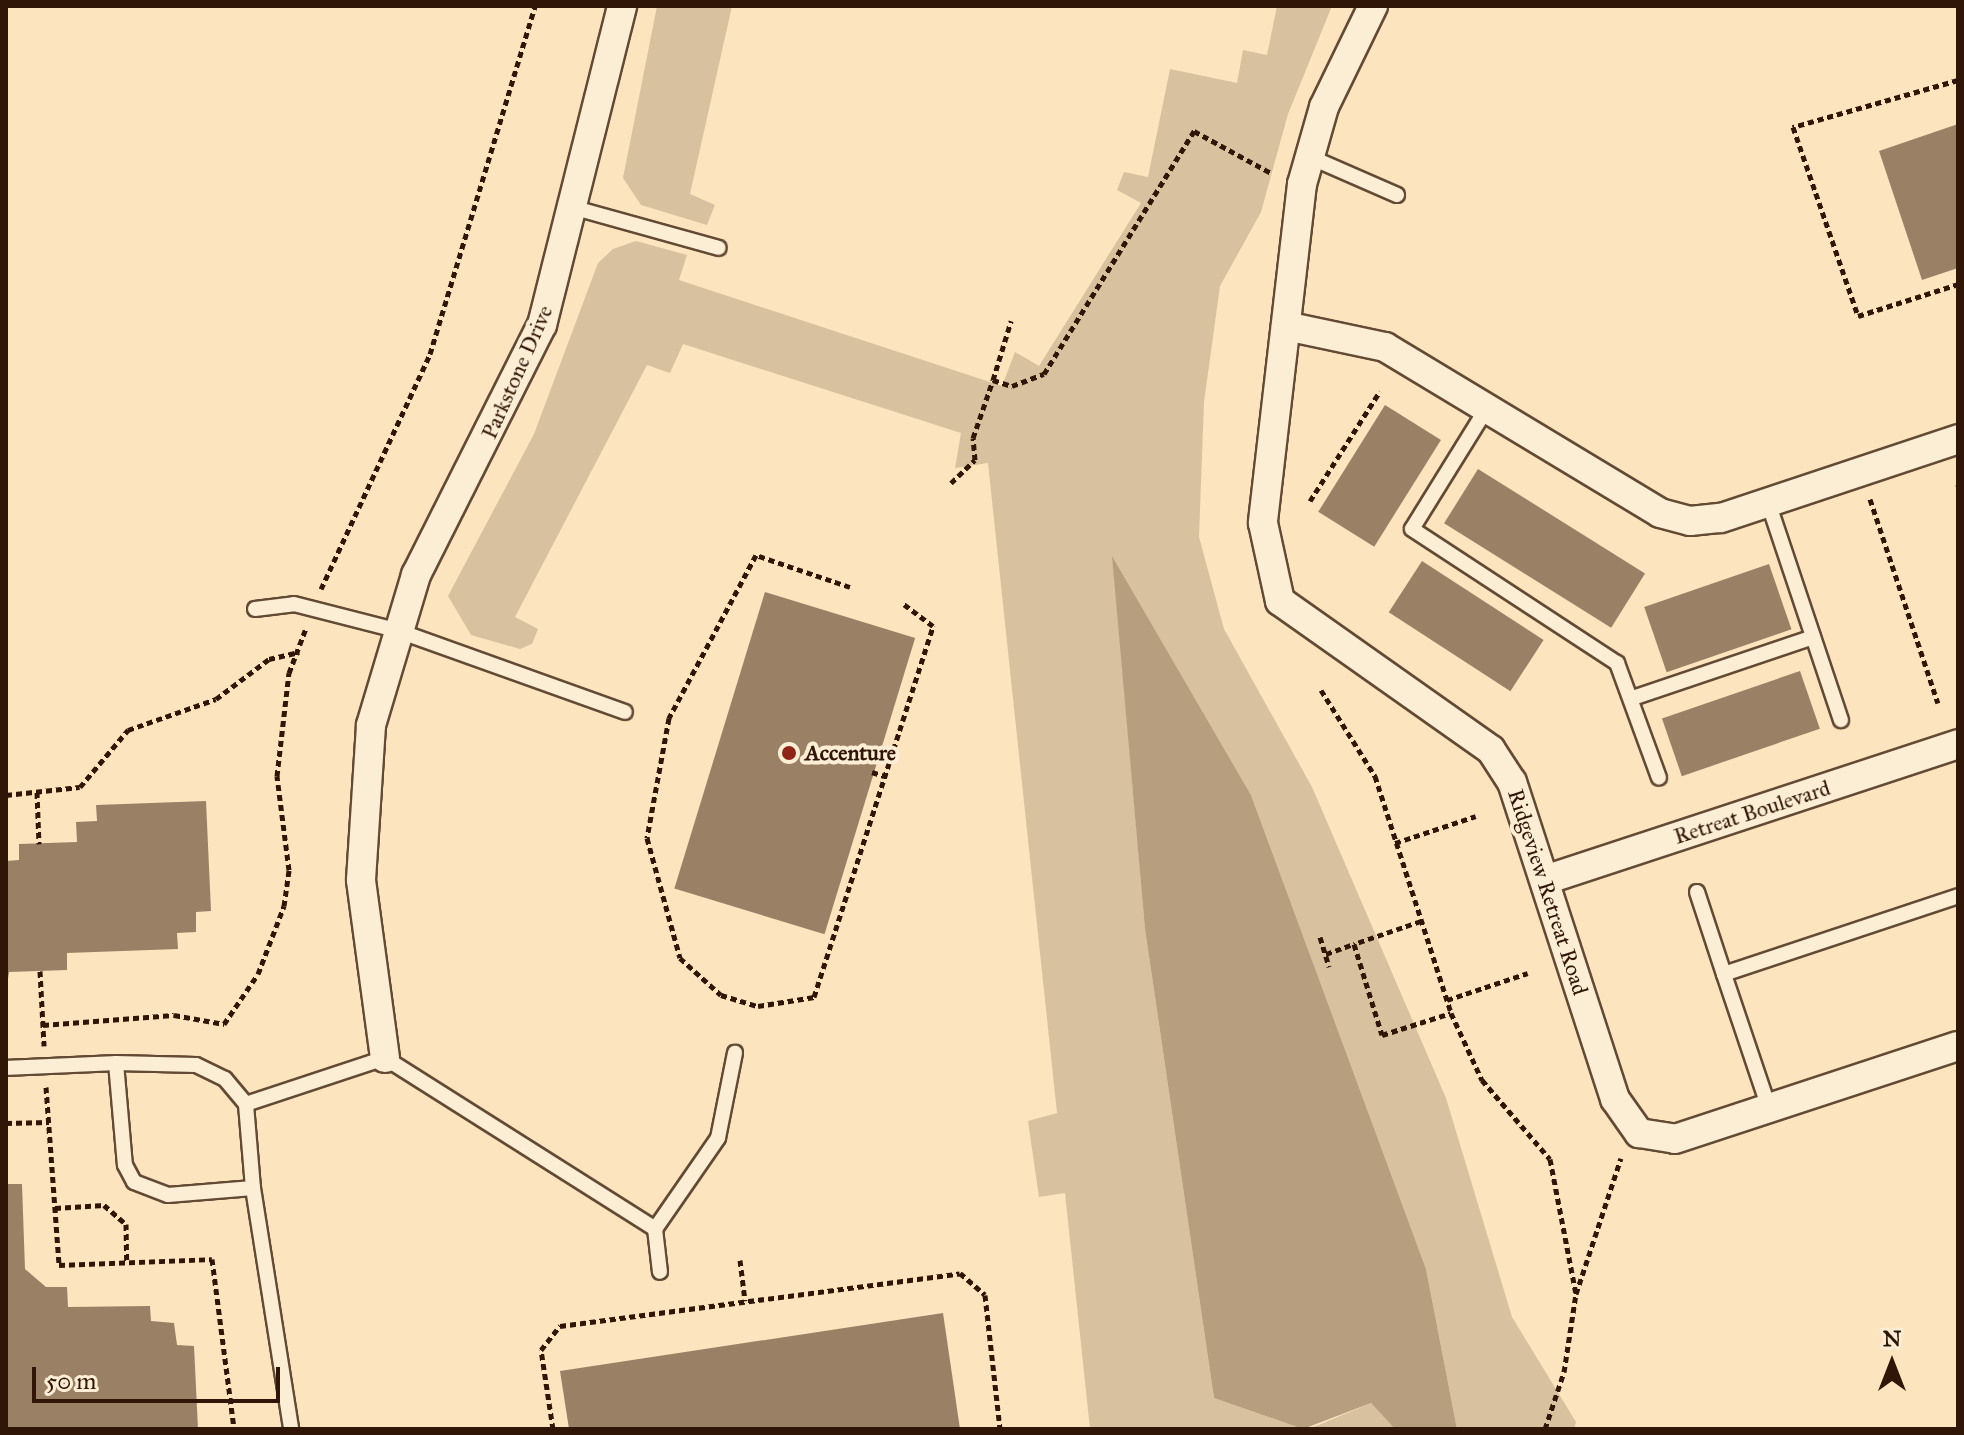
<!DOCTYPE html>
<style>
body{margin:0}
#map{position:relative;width:1964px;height:1435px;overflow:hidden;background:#fbe4be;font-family:"IM FELL Great Primer",serif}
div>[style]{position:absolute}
.green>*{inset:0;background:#d8c19f}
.water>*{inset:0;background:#b69e7f}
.building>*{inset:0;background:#9a8166;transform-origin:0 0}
.path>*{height:5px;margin-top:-2.5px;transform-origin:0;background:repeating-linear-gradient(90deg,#301606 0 6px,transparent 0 10px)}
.roads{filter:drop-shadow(2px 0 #634a34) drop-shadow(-2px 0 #634a34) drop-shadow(0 2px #634a34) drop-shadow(0 -2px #634a34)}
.service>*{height:14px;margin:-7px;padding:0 7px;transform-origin:7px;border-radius:7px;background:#fcedd5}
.minor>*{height:28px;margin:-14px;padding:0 14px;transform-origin:14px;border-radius:14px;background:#fcedd5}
.dots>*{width:22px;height:22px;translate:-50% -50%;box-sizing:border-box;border:4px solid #fcedd5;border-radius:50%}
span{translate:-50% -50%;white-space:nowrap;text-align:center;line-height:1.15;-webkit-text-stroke:8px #fcedd5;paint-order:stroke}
.street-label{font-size:22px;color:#301606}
.poi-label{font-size:22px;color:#301606;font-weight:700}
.left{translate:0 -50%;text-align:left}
.frame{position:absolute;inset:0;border:8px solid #301606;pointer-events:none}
.north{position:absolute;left:1852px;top:1323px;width:80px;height:80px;-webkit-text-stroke:6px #fcedd5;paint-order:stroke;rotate:0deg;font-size:22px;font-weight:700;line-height:32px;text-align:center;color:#301606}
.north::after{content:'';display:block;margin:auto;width:28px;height:36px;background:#301606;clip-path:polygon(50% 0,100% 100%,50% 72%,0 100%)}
.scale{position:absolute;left:32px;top:1367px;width:248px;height:36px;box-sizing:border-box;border:4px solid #301606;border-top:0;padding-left:10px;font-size:24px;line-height:28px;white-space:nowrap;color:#301606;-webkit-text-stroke:6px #fcedd5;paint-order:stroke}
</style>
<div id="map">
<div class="green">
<div style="clip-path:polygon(657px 6px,732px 6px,690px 194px,715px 205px,707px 225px,641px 205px,623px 178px)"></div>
<div style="clip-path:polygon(1277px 6px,1332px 6px,1288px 114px,1261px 212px,1220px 286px,1204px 402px,1199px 537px,1224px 629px,1312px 787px,1446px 1098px,1512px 1317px,1576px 1422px,1574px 1429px,1457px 1429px,1426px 1269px,1251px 795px,1113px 558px,1145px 929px,1214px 1398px,1303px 1429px,1090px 1429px,1065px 1193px,1039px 1197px,1028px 1121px,1057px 1113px,988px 463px,955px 468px,961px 433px,683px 344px,670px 373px,647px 365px,515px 617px,538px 629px,532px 644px,520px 649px,471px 635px,448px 596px,534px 434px,598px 263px,613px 249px,636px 241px,687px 255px,679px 280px,1002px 386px,1015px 352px,1039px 366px,1141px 203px,1117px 190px,1124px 172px,1148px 177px,1170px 69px,1237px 83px,1243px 50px,1267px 55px)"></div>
<div style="clip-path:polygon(1371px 1403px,1395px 1429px,1309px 1429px)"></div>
</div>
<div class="water">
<div style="clip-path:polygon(1112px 556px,1251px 795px,1426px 1269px,1457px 1429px,1395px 1429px,1371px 1403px,1303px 1429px,1214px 1398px,1145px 929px)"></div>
</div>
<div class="building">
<div style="clip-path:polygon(1958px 124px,1958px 268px,1922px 280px,1879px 151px)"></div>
<div style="left:1385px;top:405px;width:66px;height:126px;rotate:32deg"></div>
<div style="left:1478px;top:469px;width:197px;height:64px;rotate:32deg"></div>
<div style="left:1422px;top:561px;width:145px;height:61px;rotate:33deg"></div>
<div style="left:1769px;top:564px;width:69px;height:132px;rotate:71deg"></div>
<div style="left:765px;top:592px;width:157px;height:310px;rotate:17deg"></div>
<div style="left:1800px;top:671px;width:61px;height:146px;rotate:71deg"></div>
<div style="clip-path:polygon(206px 801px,211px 911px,196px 912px,196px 932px,177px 933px,178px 949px,67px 953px,67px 970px,9px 972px,6px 992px,6px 861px,19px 860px,19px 844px,77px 842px,76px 822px,97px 821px,96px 805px)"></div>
<div style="clip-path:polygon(6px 1184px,22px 1184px,25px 1269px,46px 1287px,67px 1287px,68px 1307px,150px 1306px,151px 1321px,174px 1323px,177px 1345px,194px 1346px,198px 1429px,6px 1429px)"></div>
<div style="clip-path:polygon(943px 1313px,960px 1429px,569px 1429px,560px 1371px)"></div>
</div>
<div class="path">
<div style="left:1958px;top:80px;width:172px;rotate:164.1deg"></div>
<div style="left:1793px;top:127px;width:200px;rotate:71deg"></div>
<div style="left:1858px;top:316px;width:105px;rotate:-17.7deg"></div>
<div style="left:993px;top:380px;width:62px;rotate:-73deg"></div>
<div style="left:951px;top:483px;width:33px;rotate:-44deg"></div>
<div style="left:975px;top:460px;width:22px;rotate:-95deg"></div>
<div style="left:973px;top:438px;width:61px;rotate:-71deg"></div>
<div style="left:993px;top:380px;width:20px;rotate:18deg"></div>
<div style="left:1012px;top:386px;width:34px;rotate:-21deg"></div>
<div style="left:1044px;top:374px;width:286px;rotate:-58.3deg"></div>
<div style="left:1194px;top:131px;width:88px;rotate:28.6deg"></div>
<div style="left:1958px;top:485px;width:1px;rotate:90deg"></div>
<div style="left:1870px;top:499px;width:215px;rotate:71.6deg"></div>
<div style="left:1310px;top:501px;width:130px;rotate:-57.5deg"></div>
<div style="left:850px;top:587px;width:99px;rotate:-161.2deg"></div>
<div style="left:756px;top:555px;width:185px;rotate:118.1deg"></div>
<div style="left:669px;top:718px;width:122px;rotate:100.4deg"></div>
<div style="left:647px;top:838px;width:124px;rotate:74.6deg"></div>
<div style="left:680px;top:958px;width:55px;rotate:42.1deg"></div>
<div style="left:721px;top:995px;width:39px;rotate:17deg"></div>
<div style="left:758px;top:1006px;width:57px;rotate:-9.1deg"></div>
<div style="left:814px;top:997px;width:390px;rotate:-72.2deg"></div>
<div style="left:933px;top:626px;width:38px;rotate:-143deg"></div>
<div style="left:321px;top:589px;width:259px;rotate:-65.1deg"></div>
<div style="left:430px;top:354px;width:363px;rotate:-73.2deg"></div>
<div style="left:1321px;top:690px;width:102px;rotate:57.9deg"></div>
<div style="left:1375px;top:776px;width:249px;rotate:72.2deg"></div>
<div style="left:1451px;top:1013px;width:74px;rotate:65.2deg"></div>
<div style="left:1482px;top:1080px;width:104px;rotate:49.3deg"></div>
<div style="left:1550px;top:1159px;width:137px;rotate:79.1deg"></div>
<div style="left:872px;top:772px;width:13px;rotate:18deg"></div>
<div style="left:37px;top:792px;width:52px;rotate:87.8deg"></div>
<div style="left:6px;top:795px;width:74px;rotate:-6.2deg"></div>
<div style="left:80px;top:787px;width:75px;rotate:-49.9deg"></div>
<div style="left:128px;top:730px;width:93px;rotate:-19.4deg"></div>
<div style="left:216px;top:699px;width:66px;rotate:-37deg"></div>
<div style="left:269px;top:659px;width:31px;rotate:-13deg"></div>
<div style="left:1395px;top:843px;width:85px;rotate:-18.4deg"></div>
<div style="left:1421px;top:921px;width:71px;rotate:161.1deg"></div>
<div style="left:1354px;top:944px;width:95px;rotate:72.9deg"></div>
<div style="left:1382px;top:1035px;width:72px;rotate:-17.7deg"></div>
<div style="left:1320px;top:937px;width:31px;rotate:73deg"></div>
<div style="left:1326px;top:954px;width:30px;rotate:-20deg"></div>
<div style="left:40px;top:971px;width:75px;rotate:86.9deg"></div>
<div style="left:1447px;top:1000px;width:85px;rotate:-18.4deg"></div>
<div style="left:43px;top:1025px;width:131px;rotate:-4.4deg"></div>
<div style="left:174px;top:1015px;width:51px;rotate:10.2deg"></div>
<div style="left:224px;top:1024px;width:60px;rotate:-55.8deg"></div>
<div style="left:258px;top:974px;width:73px;rotate:-69.1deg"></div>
<div style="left:284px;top:906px;width:36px;rotate:-82deg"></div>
<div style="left:289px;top:870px;width:95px;rotate:-97.3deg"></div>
<div style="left:277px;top:776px;width:104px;rotate:-83.4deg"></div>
<div style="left:289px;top:673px;width:48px;rotate:-69.3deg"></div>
<div style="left:46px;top:1087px;width:178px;rotate:85.8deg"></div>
<div style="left:59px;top:1265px;width:153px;rotate:-2.2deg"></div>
<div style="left:212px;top:1259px;width:171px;rotate:82.6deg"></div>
<div style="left:6px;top:1123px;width:43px;rotate:-1.3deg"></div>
<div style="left:55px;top:1208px;width:49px;rotate:-3.5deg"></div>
<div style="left:104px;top:1205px;width:29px;rotate:41deg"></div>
<div style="left:126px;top:1224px;width:39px;rotate:89deg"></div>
<div style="left:740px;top:1260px;width:41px;rotate:83deg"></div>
<div style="left:553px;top:1429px;width:80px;rotate:-98.6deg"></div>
<div style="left:541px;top:1350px;width:31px;rotate:-52deg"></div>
<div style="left:560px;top:1326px;width:403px;rotate:-7.5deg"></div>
<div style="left:960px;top:1273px;width:33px;rotate:41deg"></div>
<div style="left:985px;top:1295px;width:135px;rotate:83.6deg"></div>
<div style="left:1545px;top:1429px;width:60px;rotate:-71.6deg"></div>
<div style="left:1564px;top:1372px;width:79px;rotate:-81.3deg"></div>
<div style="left:1576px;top:1294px;width:143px;rotate:-71.7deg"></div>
</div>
<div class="roads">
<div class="service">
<div style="left:1310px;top:157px;width:95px;rotate:23.6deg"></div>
<div style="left:575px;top:208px;width:149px;rotate:15.5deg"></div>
<div style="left:1487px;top:408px;width:142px;rotate:121.8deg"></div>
<div style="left:1412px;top:529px;width:245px;rotate:33.2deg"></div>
<div style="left:1617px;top:663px;width:122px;rotate:69.9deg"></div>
<div style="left:1768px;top:502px;width:230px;rotate:71.5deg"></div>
<div style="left:255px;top:609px;width:39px;rotate:-7deg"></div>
<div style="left:294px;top:604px;width:105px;rotate:14.3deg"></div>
<div style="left:396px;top:630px;width:243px;rotate:19.7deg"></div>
<div style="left:1633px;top:698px;width:190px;rotate:-18.7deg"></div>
<div style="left:1697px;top:892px;width:86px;rotate:71.8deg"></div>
<div style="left:6px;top:1068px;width:110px;rotate:-2.6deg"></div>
<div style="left:246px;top:1104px;width:33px;rotate:-130deg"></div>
<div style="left:225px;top:1079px;width:32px;rotate:-154deg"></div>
<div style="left:196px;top:1065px;width:80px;rotate:-178.6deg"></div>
<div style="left:116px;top:1063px;width:102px;rotate:85deg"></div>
<div style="left:125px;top:1165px;width:19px;rotate:62deg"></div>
<div style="left:134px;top:1182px;width:36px;rotate:21deg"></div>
<div style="left:168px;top:1195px;width:85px;rotate:-4.7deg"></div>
<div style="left:253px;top:1188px;width:84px;rotate:-94.8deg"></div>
<div style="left:246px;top:1104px;width:146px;rotate:-18.3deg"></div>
<div style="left:385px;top:1058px;width:320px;rotate:32.3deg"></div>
<div style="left:655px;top:1229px;width:43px;rotate:83.4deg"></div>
<div style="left:1769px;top:1108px;width:141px;rotate:-108.6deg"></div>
<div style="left:1724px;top:974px;width:247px;rotate:-18.4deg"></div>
<div style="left:253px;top:1188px;width:244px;rotate:81deg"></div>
<div style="left:655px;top:1229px;width:111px;rotate:-55.3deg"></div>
<div style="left:718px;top:1138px;width:87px;rotate:-78.7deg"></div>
</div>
<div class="minor">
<div style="left:1373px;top:6px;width:112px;rotate:115.9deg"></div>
<div style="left:1324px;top:107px;width:80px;rotate:105.9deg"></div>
<div style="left:1302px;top:184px;width:341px;rotate:96.6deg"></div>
<div style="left:1263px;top:523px;width:80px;rotate:77.7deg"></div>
<div style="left:1280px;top:601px;width:258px;rotate:35.2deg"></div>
<div style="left:1491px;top:750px;width:38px;rotate:57deg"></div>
<div style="left:1512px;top:782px;width:333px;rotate:72deg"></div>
<div style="left:1615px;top:1099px;width:42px;rotate:54.8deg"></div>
<div style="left:1639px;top:1133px;width:36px;rotate:9deg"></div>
<div style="left:1675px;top:1139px;width:298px;rotate:-18.2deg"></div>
<div style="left:1286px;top:326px;width:101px;rotate:12deg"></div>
<div style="left:1385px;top:347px;width:321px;rotate:31.1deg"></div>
<div style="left:1660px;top:513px;width:31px;rotate:15deg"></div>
<div style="left:1690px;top:521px;width:31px;rotate:-6deg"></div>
<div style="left:1721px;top:518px;width:250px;rotate:-18.4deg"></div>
<div style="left:1545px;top:880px;width:435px;rotate:-18.2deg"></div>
<div style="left:385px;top:1058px;width:180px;rotate:-97.7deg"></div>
<div style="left:361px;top:880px;width:155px;rotate:-86.3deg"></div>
<div style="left:371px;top:725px;width:157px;rotate:-73.3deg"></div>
<div style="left:416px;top:575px;width:280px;rotate:-63.3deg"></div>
<div style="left:542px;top:325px;width:329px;rotate:-75.9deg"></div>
</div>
</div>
<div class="dots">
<div style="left:789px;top:753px;background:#8f2418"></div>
</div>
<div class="street-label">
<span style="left:517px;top:372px;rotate:-66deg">Parkstone Drive</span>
<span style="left:1752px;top:812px;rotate:-18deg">Retreat Boulevard</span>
<span style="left:1548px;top:892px;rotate:72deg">Ridgeview Retreat Road</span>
</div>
<div class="poi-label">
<span class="left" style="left:805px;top:753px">Accenture</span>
</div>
<div class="frame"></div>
<div class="north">N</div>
<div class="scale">50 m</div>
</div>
